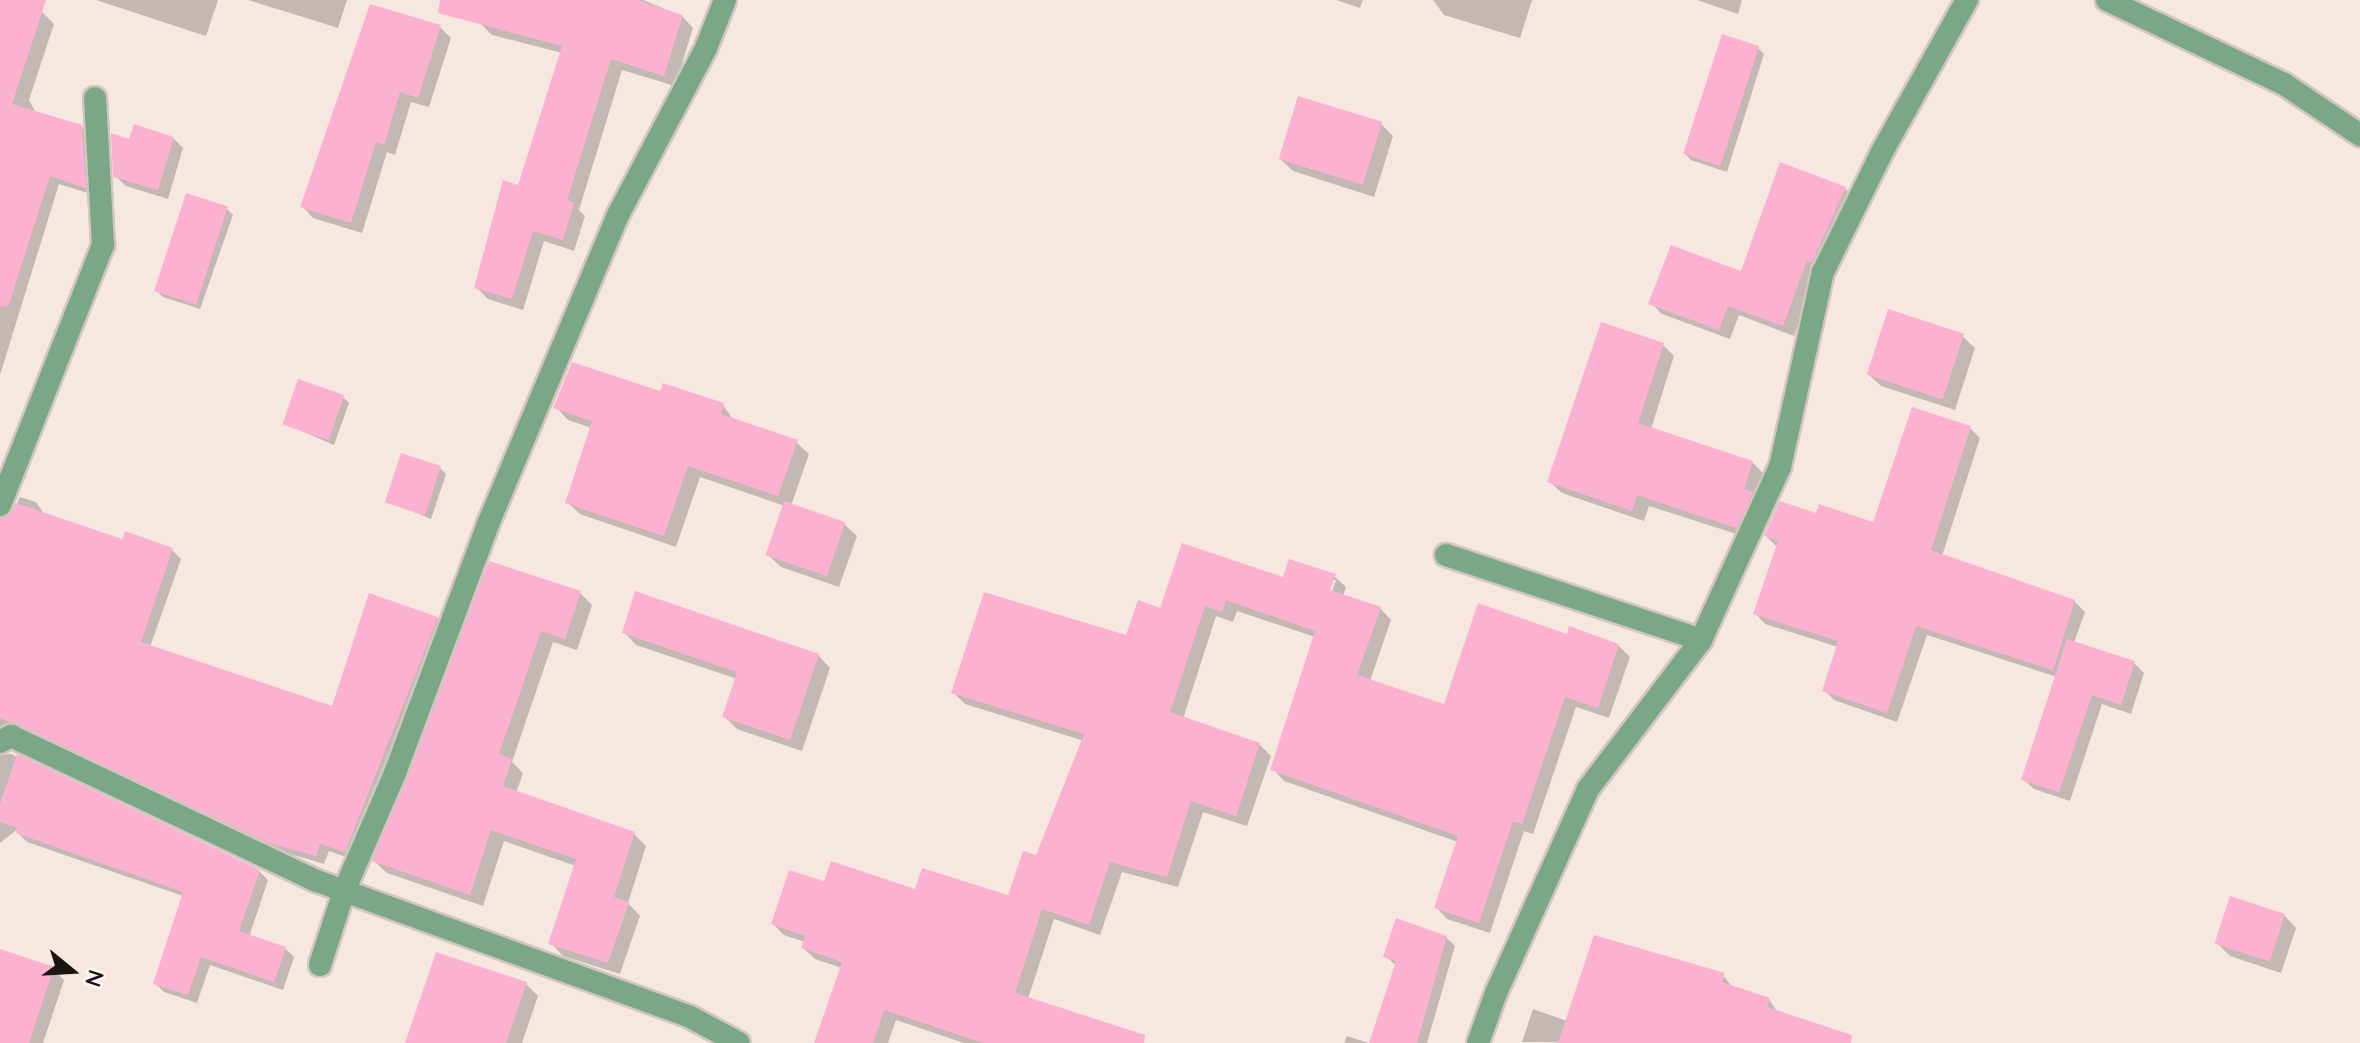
<!DOCTYPE html>
<style>
body{margin:0}
#map{position:relative;width:2360px;height:1043px;overflow:hidden;background:#f6e7e1;font-family:Quicksand,sans-serif}
div>[style]{position:absolute}
.shadow>*{inset:0;background:#0003}
.building>*{inset:0;background:#fdb1d0;transform-origin:0 0}
.roads{filter:drop-shadow(2px 0 #d3c5c0) drop-shadow(-2px 0 #d3c5c0) drop-shadow(0 2px #d3c5c0) drop-shadow(0 -2px #d3c5c0)}
.minor>*{height:22px;margin:-11px;padding:0 11px;transform-origin:11px;border-radius:11px;background:#7aa886}
span{translate:-50% -50%;white-space:nowrap;text-align:center;line-height:1.15;-webkit-text-stroke:7px #fff5f2;paint-order:stroke}
.north{position:absolute;left:32px;top:931px;width:80px;height:80px;-webkit-text-stroke:6px #fff5f2;paint-order:stroke;rotate:108deg;font-size:22px;font-weight:700;line-height:32px;text-align:center;color:#1a1513}
.north::after{content:'';display:block;margin:auto;width:28px;height:36px;background:#1a1513;clip-path:polygon(50% 0,100% 100%,50% 72%,0 100%)}
</style>
<div id="map">
<div class="shadow">
<div style="clip-path:polygon(0 0,42px 12px,54px 24px,29px 100px,36px 113px,81px 127px,91px 136px,94px 195px,59px 184px,0 375px)"></div>
<div style="clip-path:polygon(96px 0,218px 0,206px 36px)"></div>
<div style="clip-path:polygon(248px 0,347px 0,338px 28px)"></div>
<div style="clip-path:polygon(486px 0,643px 0,682px 16px,693px 28px,675px 86px,622px 70px,579px 210px,585px 216px,574px 251px,544px 241px,523px 310px,488px 299px,476px 287px,520px 188px,562px 53px,492px 35px,480px 23px)"></div>
<div style="clip-path:polygon(1336px 0,1363px 0,1360px 8px)"></div>
<div style="clip-path:polygon(1433px 0,1532px 0,1520px 38px,1444px 15px)"></div>
<div style="clip-path:polygon(1697px 0,1742px 0,1738px 14px)"></div>
<div style="clip-path:polygon(440px 27px,451px 38px,429px 107px,411px 102px,395px 155px,387px 152px,362px 233px,313px 218px,302px 206px)"></div>
<div style="clip-path:polygon(1758px 48px,1764px 54px,1727px 172px,1691px 160px,1685px 154px)"></div>
<div style="clip-path:polygon(1381px 124px,1393px 136px,1374px 197px,1293px 171px,1280px 159px)"></div>
<div style="clip-path:polygon(173px 138px,183px 148px,168px 199px,126px 186px,115px 176px,131px 142px)"></div>
<div style="clip-path:polygon(1845px 188px,1856px 199px,1818px 270px,1794px 336px,1739px 315px,1730px 339px,1662px 314px,1651px 303px,1742px 273px)"></div>
<div style="clip-path:polygon(227px 209px,233px 215px,200px 309px,163px 297px,157px 291px)"></div>
<div style="clip-path:polygon(1962px 336px,1975px 348px,1955px 410px,1881px 386px,1868px 374px)"></div>
<div style="clip-path:polygon(1663px 345px,1674px 356px,1651px 429px,1752px 462px,1764px 474px,1749px 538px,1649px 506px,1644px 521px,1562px 493px,1550px 482px)"></div>
<div style="clip-path:polygon(661px 394px,723px 405px,734px 421px,796px 442px,809px 454px,791px 506px,844px 524px,857px 536px,839px 587px,781px 567px,768px 555px,785px 506px,700px 477px,676px 547px,580px 514px,567px 502px,592px 428px,568px 420px,556px 407px)"></div>
<div style="clip-path:polygon(343px 397px,349px 403px,334px 445px,285px 424px)"></div>
<div style="clip-path:polygon(1970px 428px,1980px 438px,1942px 556px,2074px 601px,2085px 612px,2074px 643px,2134px 663px,2144px 673px,2131px 714px,2102px 704px,2070px 801px,2034px 789px,2023px 779px,2057px 677px,1927px 635px,1897px 722px,1834px 700px,1824px 690px,1838px 647px,1765px 624px,1755px 613px,1777px 547px,1766px 536px,1817px 515px,1874px 524px)"></div>
<div style="clip-path:polygon(440px 468px,446px 474px,431px 519px,387px 501px)"></div>
<div style="clip-path:polygon(20px 497px,36px 502px,44px 514px,123px 541px,172px 550px,181px 559px,150px 647px,333px 709px,437px 618px,446px 627px,354px 860px,329px 851px,324px 864px,280px 851px,28px 732px,14px 732px,0 742px,0 517px,9px 519px)"></div>
<div style="clip-path:polygon(490px 563px,580px 593px,592px 605px,577px 650px,553px 642px,512px 762px,523px 773px,516px 793px,634px 834px,646px 846px,628px 903px,640px 916px,620px 974px,563px 956px,551px 943px,576px 866px,504px 841px,483px 906px,387px 873px,374px 861px)"></div>
<div style="clip-path:polygon(evenodd,1334px 576px,1346px 587px,1343px 596px,1380px 608px,1391px 620px,1370px 681px,1445px 707px,1568px 636px,1618px 645px,1630px 657px,1609px 718px,1576px 707px,1533px 834px,1524px 831px,1490px 933px,1447px 919px,1436px 907px,1458px 842px,1284px 781px,1273px 769px,1315px 637px,1237px 611px,1233px 622px,1216px 616px,1183px 719px,1259px 744px,1271px 756px,1247px 826px,1203px 812px,1178px 887px,1122px 872px,1100px 935px,1054px 919px,1028px 999px,1122px 1043px,964px 1043px,896px 1020px,888px 1043px,816px 1043px,842px 968px,815px 959px,803px 948px,805px 942px,784px 935px,773px 924px,825px 883px,1009px 898px,1037px 858px,1084px 741px,965px 704px,954px 693px,1127px 638px,1161px 610px,1284px 579px,1334px 576px,1331px 580px,1336px 580px,1329px 600px,1325px 599px,1331px 580px)"></div>
<div style="clip-path:polygon(624px 632px,818px 655px,830px 668px,802px 751px,737px 729px,724px 716px,737px 679px,636px 645px)"></div>
<div style="clip-path:polygon(11px 754px,259px 871px,268px 880px,249px 937px,285px 948px,294px 957px,283px 990px,210px 965px,197px 1003px,164px 992px,155px 983px,183px 896px,27px 842px,18px 833px,20px 827px,0 843px,0 755px)"></div>
<div style="clip-path:polygon(2284px 915px,2296px 928px,2281px 973px,2230px 956px,2217px 943px)"></div>
<div style="clip-path:polygon(1446px 937px,1455px 946px,1427px 1043px,1371px 1043px,1397px 966px,1385px 956px)"></div>
<div style="clip-path:polygon(0 951px,52px 968px,64px 980px,43px 1043px,0 1043px)"></div>
<div style="clip-path:polygon(1723px 975px,1733px 988px,1769px 999px,1778px 1013px,1836px 1043px,1522px 1042px,1533px 1009px,1567px 1021px)"></div>
<div style="clip-path:polygon(526px 984px,538px 996px,522px 1043px,407px 1043px)"></div>
<div style="clip-path:polygon(1347px 1036px,1369px 1043px,1344px 1043px)"></div>
</div>
<div class="building">
<div style="clip-path:polygon(0 0,46px 0,12px 104px,82px 125px,86px 188px,50px 176px,8px 307px,0 306px)"></div>
<div style="clip-path:polygon(440px 0,637px 0,683px 15px,664px 76px,611px 59px,567px 200px,574px 203px,563px 240px,533px 231px,512px 299px,474px 288px,503px 180px,518px 185px,562px 46px,438px 13px)"></div>
<div style="clip-path:polygon(370px 4px,441px 25px,418px 98px,400px 92px,384px 145px,376px 142px,351px 223px,300px 207px)"></div>
<div style="left:1722px;top:34px;width:39px;height:126px;rotate:18deg"></div>
<div style="left:1298px;top:96px;width:88px;height:66px;rotate:17deg"></div>
<div style="clip-path:polygon(134px 124px,174px 137px,158px 190px,113px 177px,111px 133px,129px 139px)"></div>
<div style="clip-path:polygon(1780px 162px,1846px 187px,1812px 262px,1807px 261px,1783px 326px,1728px 306px,1719px 330px,1648px 304px,1671px 245px,1741px 271px)"></div>
<div style="left:186px;top:193px;width:44px;height:103px;rotate:18deg"></div>
<div style="left:1888px;top:309px;width:80px;height:69px;rotate:18deg"></div>
<div style="clip-path:polygon(1601px 322px,1664px 343px,1638px 423px,1753px 461px,1744px 489px,1753px 492px,1737px 528px,1637px 495px,1632px 511px,1547px 482px)"></div>
<div style="clip-path:polygon(572px 362px,660px 391px,663px 383px,724px 403px,721px 414px,798px 440px,778px 496px,688px 466px,664px 536px,565px 503px,592px 421px,553px 408px)"></div>
<div style="left:298px;top:379px;width:49px;height:48px;rotate:19deg"></div>
<div style="clip-path:polygon(1912px 407px,1971px 426px,1931px 550px,2075px 600px,2053px 670px,1916px 626px,1887px 713px,1822px 691px,1838px 641px,1753px 614px,1778px 541px,1764px 536px,1780px 501px,1816px 513px,1819px 504px,1873px 522px)"></div>
<div style="left:401px;top:453px;width:42px;height:52px;rotate:18deg"></div>
<div style="left:784px;top:501px;width:65px;height:57px;rotate:19deg"></div>
<div style="clip-path:polygon(16px 503px,122px 539px,125px 531px,173px 548px,141px 642px,332px 706px,369px 593px,438px 617px,345px 852px,320px 844px,316px 856px,269px 843px,0 718px,0 519px,9px 515px)"></div>
<div style="clip-path:polygon(1182px 543px,1283px 577px,1289px 559px,1336px 574px,1330px 590px,1381px 607px,1357px 675px,1444px 704px,1478px 603px,1567px 634px,1569px 626px,1619px 644px,1598px 708px,1565px 697px,1522px 824px,1513px 821px,1479px 923px,1434px 908px,1458px 836px,1270px 770px,1315px 631px,1226px 600px,1222px 612px,1205px 606px,1170px 712px,1260px 743px,1236px 816px,1191px 801px,1167px 877px,1110px 862px,1089px 925px,1042px 909px,1015px 993px,1145px 1035px,1144px 1043px,983px 1043px,884px 1010px,873px 1043px,814px 1043px,842px 962px,801px 948px,805px 936px,771px 924px,789px 870px,824px 881px,831px 861px,915px 889px,922px 868px,1008px 895px,1023px 851px,1036px 855px,1084px 734px,951px 693px,984px 592px,1126px 635px,1138px 600px,1160px 608px)"></div>
<div style="clip-path:polygon(489px 561px,581px 591px,565px 639px,541px 631px,499px 754px,512px 759px,503px 786px,635px 832px,614px 897px,629px 902px,608px 963px,548px 944px,576px 859px,491px 830px,470px 895px,372px 861px)"></div>
<div style="clip-path:polygon(635px 591px,819px 654px,790px 740px,722px 717px,737px 672px,622px 633px)"></div>
<div style="clip-path:polygon(2067px 639px,2135px 661px,2121px 705px,2092px 695px,2059px 792px,2021px 780px)"></div>
<div style="clip-path:polygon(17px 754px,260px 870px,239px 931px,286px 947px,274px 982px,201px 957px,188px 995px,153px 984px,183px 892px,16px 833px,17px 828px,0 822px,0 804px)"></div>
<div style="left:2230px;top:896px;width:58px;height:50px;rotate:18deg"></div>
<div style="clip-path:polygon(1396px 918px,1447px 936px,1417px 1043px,1369px 1043px,1396px 961px,1383px 957px)"></div>
<div style="clip-path:polygon(1594px 935px,1725px 973px,1722px 982px,1770px 998px,1767px 1007px,1852px 1035px,1851px 1043px,1558px 1043px)"></div>
<div style="clip-path:polygon(0 949px,54px 967px,29px 1043px,0 1043px)"></div>
<div style="clip-path:polygon(436px 952px,527px 982px,506px 1043px,405px 1043px)"></div>
</div>
<div class="roads">
<div class="minor">
<div style="left:2107px;top:0;width:196px;rotate:25.4deg"></div>
<div style="left:2284px;top:84px;width:92px;rotate:33.9deg"></div>
<div style="left:0;top:505px;width:280px;rotate:-68.4deg"></div>
<div style="left:103px;top:245px;width:147px;rotate:-93.1deg"></div>
<div style="left:1446px;top:555px;width:269px;rotate:18.4deg"></div>
<div style="left:1701px;top:640px;width:190px;rotate:-65.5deg"></div>
<div style="left:1780px;top:467px;width:200px;rotate:-77.6deg"></div>
<div style="left:1823px;top:272px;width:136px;rotate:-63.8deg"></div>
<div style="left:1883px;top:150px;width:172px;rotate:-60.8deg"></div>
<div style="left:0;top:742px;width:13px;rotate:-29deg"></div>
<div style="left:11px;top:736px;width:339px;rotate:25.4deg"></div>
<div style="left:317px;top:881px;width:397px;rotate:20deg"></div>
<div style="left:690px;top:1017px;width:55px;rotate:28deg"></div>
<div style="left:320px;top:965px;width:78px;rotate:-72deg"></div>
<div style="left:344px;top:891px;width:129px;rotate:-66.6deg"></div>
<div style="left:395px;top:773px;width:266px;rotate:-69.5deg"></div>
<div style="left:488px;top:524px;width:335px;rotate:-67.2deg"></div>
<div style="left:618px;top:215px;width:189px;rotate:-62.2deg"></div>
<div style="left:706px;top:48px;width:52px;rotate:-68.4deg"></div>
<div style="left:1478px;top:1043px;width:53px;rotate:-70.2deg"></div>
<div style="left:1496px;top:993px;width:224px;rotate:-65.7deg"></div>
<div style="left:1588px;top:789px;width:187px;rotate:-52.8deg"></div>
</div>
</div>
<div class="north">N</div>
</div>
